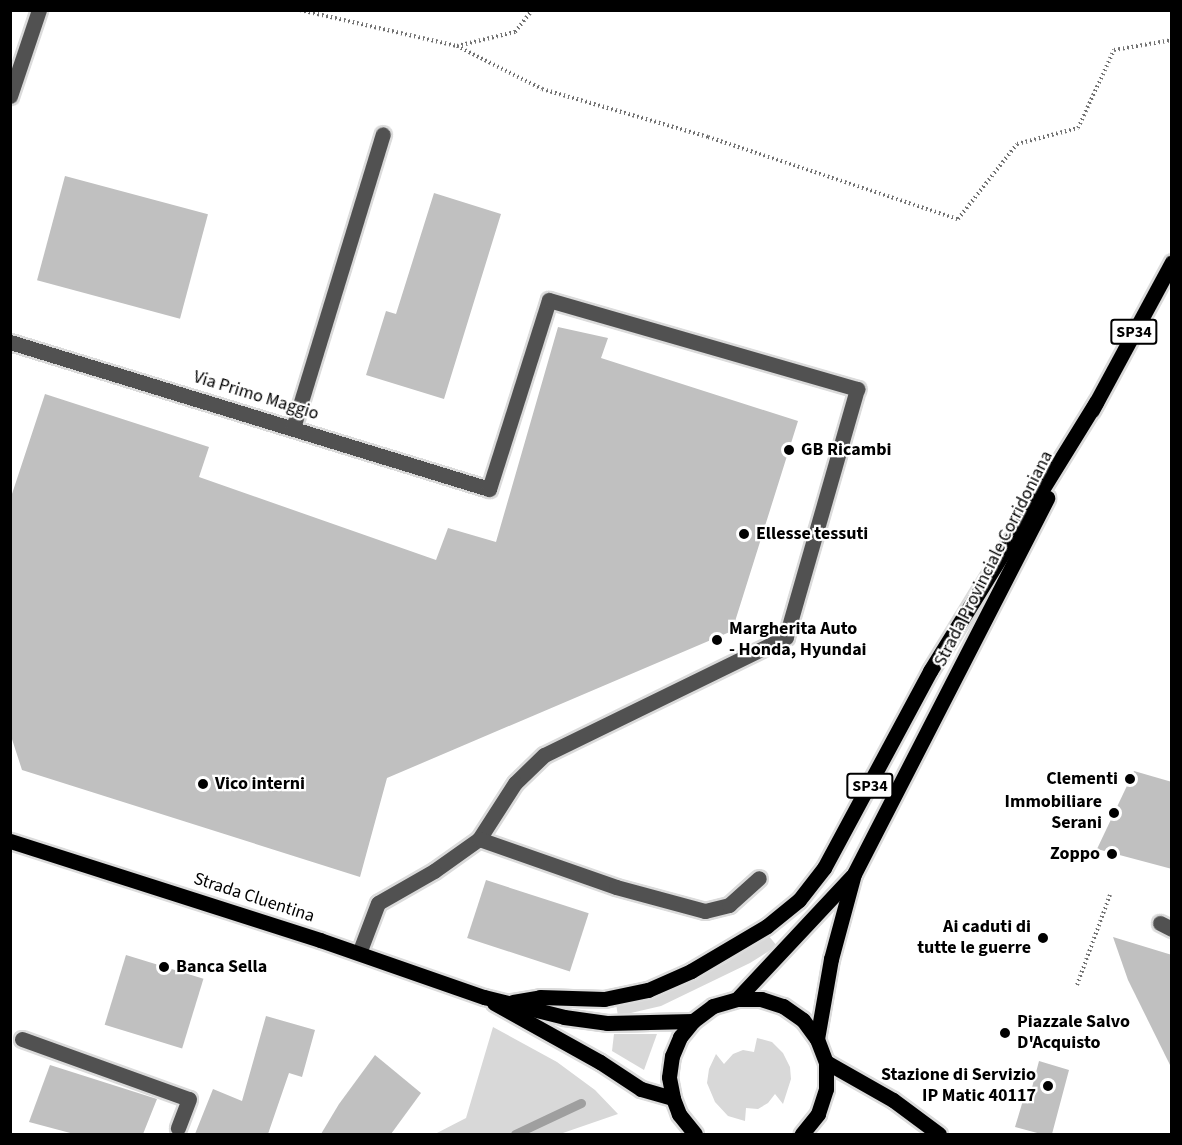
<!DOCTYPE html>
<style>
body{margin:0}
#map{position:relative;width:1182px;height:1145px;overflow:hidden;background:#fff;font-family:"Source Sans 3",sans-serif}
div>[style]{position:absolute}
.green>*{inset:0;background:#d8d8d8}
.stream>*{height:9px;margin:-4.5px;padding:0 4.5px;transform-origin:4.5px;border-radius:4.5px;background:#9f9f9f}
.building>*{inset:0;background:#c0c0c0;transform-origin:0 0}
.path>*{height:4px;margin-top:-2px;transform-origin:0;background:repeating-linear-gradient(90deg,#737373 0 1.5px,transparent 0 4.5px)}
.roads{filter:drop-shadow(2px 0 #dbdbdb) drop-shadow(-2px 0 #dbdbdb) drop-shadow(0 2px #dbdbdb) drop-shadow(0 -2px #dbdbdb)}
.minor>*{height:15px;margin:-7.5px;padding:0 7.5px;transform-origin:7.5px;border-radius:7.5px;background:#515151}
.major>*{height:15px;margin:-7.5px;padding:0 7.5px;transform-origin:7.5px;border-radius:7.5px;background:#000}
.dots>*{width:16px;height:16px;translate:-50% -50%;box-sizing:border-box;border:3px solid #fff;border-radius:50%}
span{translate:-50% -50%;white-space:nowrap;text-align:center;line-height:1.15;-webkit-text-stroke:4.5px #fff;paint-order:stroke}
.shield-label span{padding:2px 4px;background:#fff;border:2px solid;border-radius:4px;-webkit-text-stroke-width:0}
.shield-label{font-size:16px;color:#000;font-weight:700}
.street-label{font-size:18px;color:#000}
.poi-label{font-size:18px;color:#000;font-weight:700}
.left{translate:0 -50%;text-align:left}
.right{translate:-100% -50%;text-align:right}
.frame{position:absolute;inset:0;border:12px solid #000;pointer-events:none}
</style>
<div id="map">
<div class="green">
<div style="clip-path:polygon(768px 935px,777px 946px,750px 963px,661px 1006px,618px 1016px,616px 1004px,656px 995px,677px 987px,726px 963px)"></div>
<div style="clip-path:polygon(493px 1027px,557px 1062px,595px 1090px,618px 1114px,560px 1134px,435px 1134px,466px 1118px)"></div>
<div style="clip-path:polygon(614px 1034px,657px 1034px,644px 1070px,612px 1051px)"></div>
<div style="clip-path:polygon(757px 1038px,772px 1042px,783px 1053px,790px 1067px,791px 1079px,783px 1104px,775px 1094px,768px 1103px,758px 1109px,746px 1108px,745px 1121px,728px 1116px,715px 1102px,707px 1083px,709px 1069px,716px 1054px,724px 1064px,733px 1054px,743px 1050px,754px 1052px)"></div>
</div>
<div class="stream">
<div style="left:515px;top:1134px;width:73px;rotate:-25.2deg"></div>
</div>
<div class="building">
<div style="left:65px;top:176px;width:148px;height:108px;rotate:15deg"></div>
<div style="clip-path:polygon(434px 193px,501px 214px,444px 399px,366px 375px,386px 311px,396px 314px)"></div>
<div style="clip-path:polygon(558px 327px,608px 338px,601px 358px,798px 421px,732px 631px,387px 778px,360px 877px,22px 770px,10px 733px,10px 500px,45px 394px,209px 447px,199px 477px,436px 560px,448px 528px,496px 542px)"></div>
<div style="clip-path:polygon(1134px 771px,1172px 782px,1172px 869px,1097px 849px)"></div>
<div style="left:486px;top:880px;width:108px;height:61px;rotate:18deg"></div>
<div style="clip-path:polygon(1113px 937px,1172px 955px,1172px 1069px,1128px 980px)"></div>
<div style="left:126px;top:955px;width:81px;height:73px;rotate:17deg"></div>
<div style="clip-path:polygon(266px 1016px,315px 1030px,302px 1077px,289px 1073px,268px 1134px,195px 1134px,213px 1089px,242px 1101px)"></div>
<div style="clip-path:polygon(375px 1055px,421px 1093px,391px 1134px,321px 1134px,339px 1104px)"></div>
<div style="clip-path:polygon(1039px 1061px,1069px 1070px,1052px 1134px,1041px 1134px,1015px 1127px,1024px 1097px,1029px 1099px)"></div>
<div style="clip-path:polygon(50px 1065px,157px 1099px,143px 1134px,74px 1134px,29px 1122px)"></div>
</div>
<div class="path">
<div style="left:300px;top:10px;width:161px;rotate:12.9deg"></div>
<div style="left:457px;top:46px;width:95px;rotate:26.8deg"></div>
<div style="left:542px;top:89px;width:173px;rotate:16.1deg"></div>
<div style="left:708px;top:137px;width:263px;rotate:18.2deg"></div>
<div style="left:958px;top:219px;width:95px;rotate:-51.8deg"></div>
<div style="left:1017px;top:144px;width:63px;rotate:-14.7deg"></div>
<div style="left:1078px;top:128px;width:86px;rotate:-65.2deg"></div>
<div style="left:1114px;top:50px;width:59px;rotate:-9.8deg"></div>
<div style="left:457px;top:46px;width:60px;rotate:-13.6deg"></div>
<div style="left:515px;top:32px;width:28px;rotate:-52deg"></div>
<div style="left:1077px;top:985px;width:96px;rotate:-69.9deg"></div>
</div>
<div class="roads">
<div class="minor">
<div style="left:10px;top:96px;width:91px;rotate:-71.4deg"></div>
<div style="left:10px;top:342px;width:501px;rotate:17.06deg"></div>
<div style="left:489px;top:489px;width:198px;rotate:-72.4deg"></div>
<div style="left:549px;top:300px;width:321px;rotate:16.1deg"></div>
<div style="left:857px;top:389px;width:258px;rotate:106deg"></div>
<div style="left:786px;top:637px;width:269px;rotate:154deg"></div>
<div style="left:544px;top:755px;width:40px;rotate:136deg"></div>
<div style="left:515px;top:783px;width:67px;rotate:122.7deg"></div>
<div style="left:479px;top:839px;width:55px;rotate:144.6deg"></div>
<div style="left:434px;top:871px;width:64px;rotate:150.3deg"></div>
<div style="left:378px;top:903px;width:53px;rotate:110.8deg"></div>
<div style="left:293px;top:428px;width:307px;rotate:-73deg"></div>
<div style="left:479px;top:839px;width:145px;rotate:19.3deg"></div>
<div style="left:616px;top:887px;width:92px;rotate:15.1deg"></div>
<div style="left:705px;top:911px;width:25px;rotate:-14deg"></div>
<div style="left:729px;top:905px;width:40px;rotate:-42deg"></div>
<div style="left:1160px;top:923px;width:13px;rotate:27deg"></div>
<div style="left:22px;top:1039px;width:177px;rotate:19.8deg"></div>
<div style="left:189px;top:1099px;width:31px;rotate:111deg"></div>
</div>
<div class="major">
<div style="left:1092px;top:410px;width:168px;rotate:-61.6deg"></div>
<div style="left:10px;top:841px;width:325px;rotate:17.7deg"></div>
<div style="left:320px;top:940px;width:174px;rotate:19.2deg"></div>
<div style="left:484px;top:997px;width:82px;rotate:14deg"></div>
<div style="left:564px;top:1017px;width:43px;rotate:7.9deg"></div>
<div style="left:607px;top:1023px;width:86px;rotate:-1.3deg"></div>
<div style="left:737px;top:999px;width:168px;rotate:-46.9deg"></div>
<div style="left:513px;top:1002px;width:27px;rotate:-10deg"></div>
<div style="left:540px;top:997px;width:64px;rotate:1.8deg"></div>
<div style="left:604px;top:999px;width:45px;rotate:-11.6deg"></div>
<div style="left:648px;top:990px;width:47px;rotate:-23.8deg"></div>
<div style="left:691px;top:971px;width:88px;rotate:-30.6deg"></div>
<div style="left:767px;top:926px;width:41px;rotate:-39.1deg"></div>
<div style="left:799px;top:900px;width:41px;rotate:-52deg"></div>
<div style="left:824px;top:868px;width:224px;rotate:-61.7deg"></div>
<div style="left:930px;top:671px;width:317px;rotate:-58.3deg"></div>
<div style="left:494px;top:1003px;width:121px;rotate:29.1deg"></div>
<div style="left:600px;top:1062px;width:49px;rotate:33.4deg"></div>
<div style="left:641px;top:1089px;width:33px;rotate:16deg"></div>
<div style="left:817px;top:1039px;width:81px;rotate:-80.1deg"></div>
<div style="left:831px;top:959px;width:88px;rotate:-74.9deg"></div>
<div style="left:854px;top:874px;width:423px;rotate:-62.8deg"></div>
<div style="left:826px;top:1062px;width:77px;rotate:29.6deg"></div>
<div style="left:893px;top:1100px;width:57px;rotate:36.5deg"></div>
<div style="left:695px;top:1134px;width:26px;rotate:-129deg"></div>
<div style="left:679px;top:1114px;width:17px;rotate:-111deg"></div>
<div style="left:673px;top:1098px;width:21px;rotate:-101deg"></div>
<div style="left:669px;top:1077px;width:21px;rotate:-82deg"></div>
<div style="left:672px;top:1056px;width:21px;rotate:-67deg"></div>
<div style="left:680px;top:1037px;width:21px;rotate:-51deg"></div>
<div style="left:693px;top:1021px;width:25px;rotate:-37deg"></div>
<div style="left:713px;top:1006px;width:25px;rotate:-16deg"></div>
<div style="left:737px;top:999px;width:24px"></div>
<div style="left:761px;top:999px;width:23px;rotate:18deg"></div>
<div style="left:783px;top:1006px;width:24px;rotate:35deg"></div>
<div style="left:803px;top:1020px;width:24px;rotate:54deg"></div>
<div style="left:817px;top:1039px;width:25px;rotate:69deg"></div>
<div style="left:826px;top:1062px;width:27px;rotate:90deg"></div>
<div style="left:826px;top:1089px;width:26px;rotate:108deg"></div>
<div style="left:818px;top:1114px;width:26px;rotate:129deg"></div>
</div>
</div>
<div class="dots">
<div style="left:789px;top:450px;background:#000"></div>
<div style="left:744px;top:534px;background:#000"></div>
<div style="left:717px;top:640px;background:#000"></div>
<div style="left:1130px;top:779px;background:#000"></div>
<div style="left:203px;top:784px;background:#000"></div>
<div style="left:1114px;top:813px;background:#000"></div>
<div style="left:1112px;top:854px;background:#000"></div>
<div style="left:1043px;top:938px;background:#000"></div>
<div style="left:164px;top:967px;background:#000"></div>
<div style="left:1005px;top:1033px;background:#000"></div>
<div style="left:1048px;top:1086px;background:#000"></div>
</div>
<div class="shield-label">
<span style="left:1134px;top:332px">SP34</span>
<span style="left:870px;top:786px">SP34</span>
</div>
<div class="street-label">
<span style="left:256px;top:396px;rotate:17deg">Via Primo Maggio</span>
<span style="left:994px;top:559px;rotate:-63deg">Strada Provinciale Corridoniana</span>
<span style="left:254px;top:898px;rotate:18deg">Strada Cluentina</span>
</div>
<div class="poi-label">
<span class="left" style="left:801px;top:450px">GB Ricambi</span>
<span class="left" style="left:756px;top:534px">Ellesse tessuti</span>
<span class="left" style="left:729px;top:640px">Margherita Auto<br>- Honda, Hyundai</span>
<span class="right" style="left:1118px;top:779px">Clementi</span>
<span class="left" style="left:215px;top:784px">Vico interni</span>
<span class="right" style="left:1102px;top:813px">Immobiliare<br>Serani</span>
<span class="right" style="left:1100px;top:854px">Zoppo</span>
<span class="right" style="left:1031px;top:938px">Ai caduti di<br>tutte le guerre</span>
<span class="left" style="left:176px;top:967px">Banca Sella</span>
<span class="left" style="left:1017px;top:1033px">Piazzale Salvo<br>D'Acquisto</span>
<span class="right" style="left:1036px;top:1086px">Stazione di Servizio<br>IP Matic 40117</span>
</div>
<div class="frame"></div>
</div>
